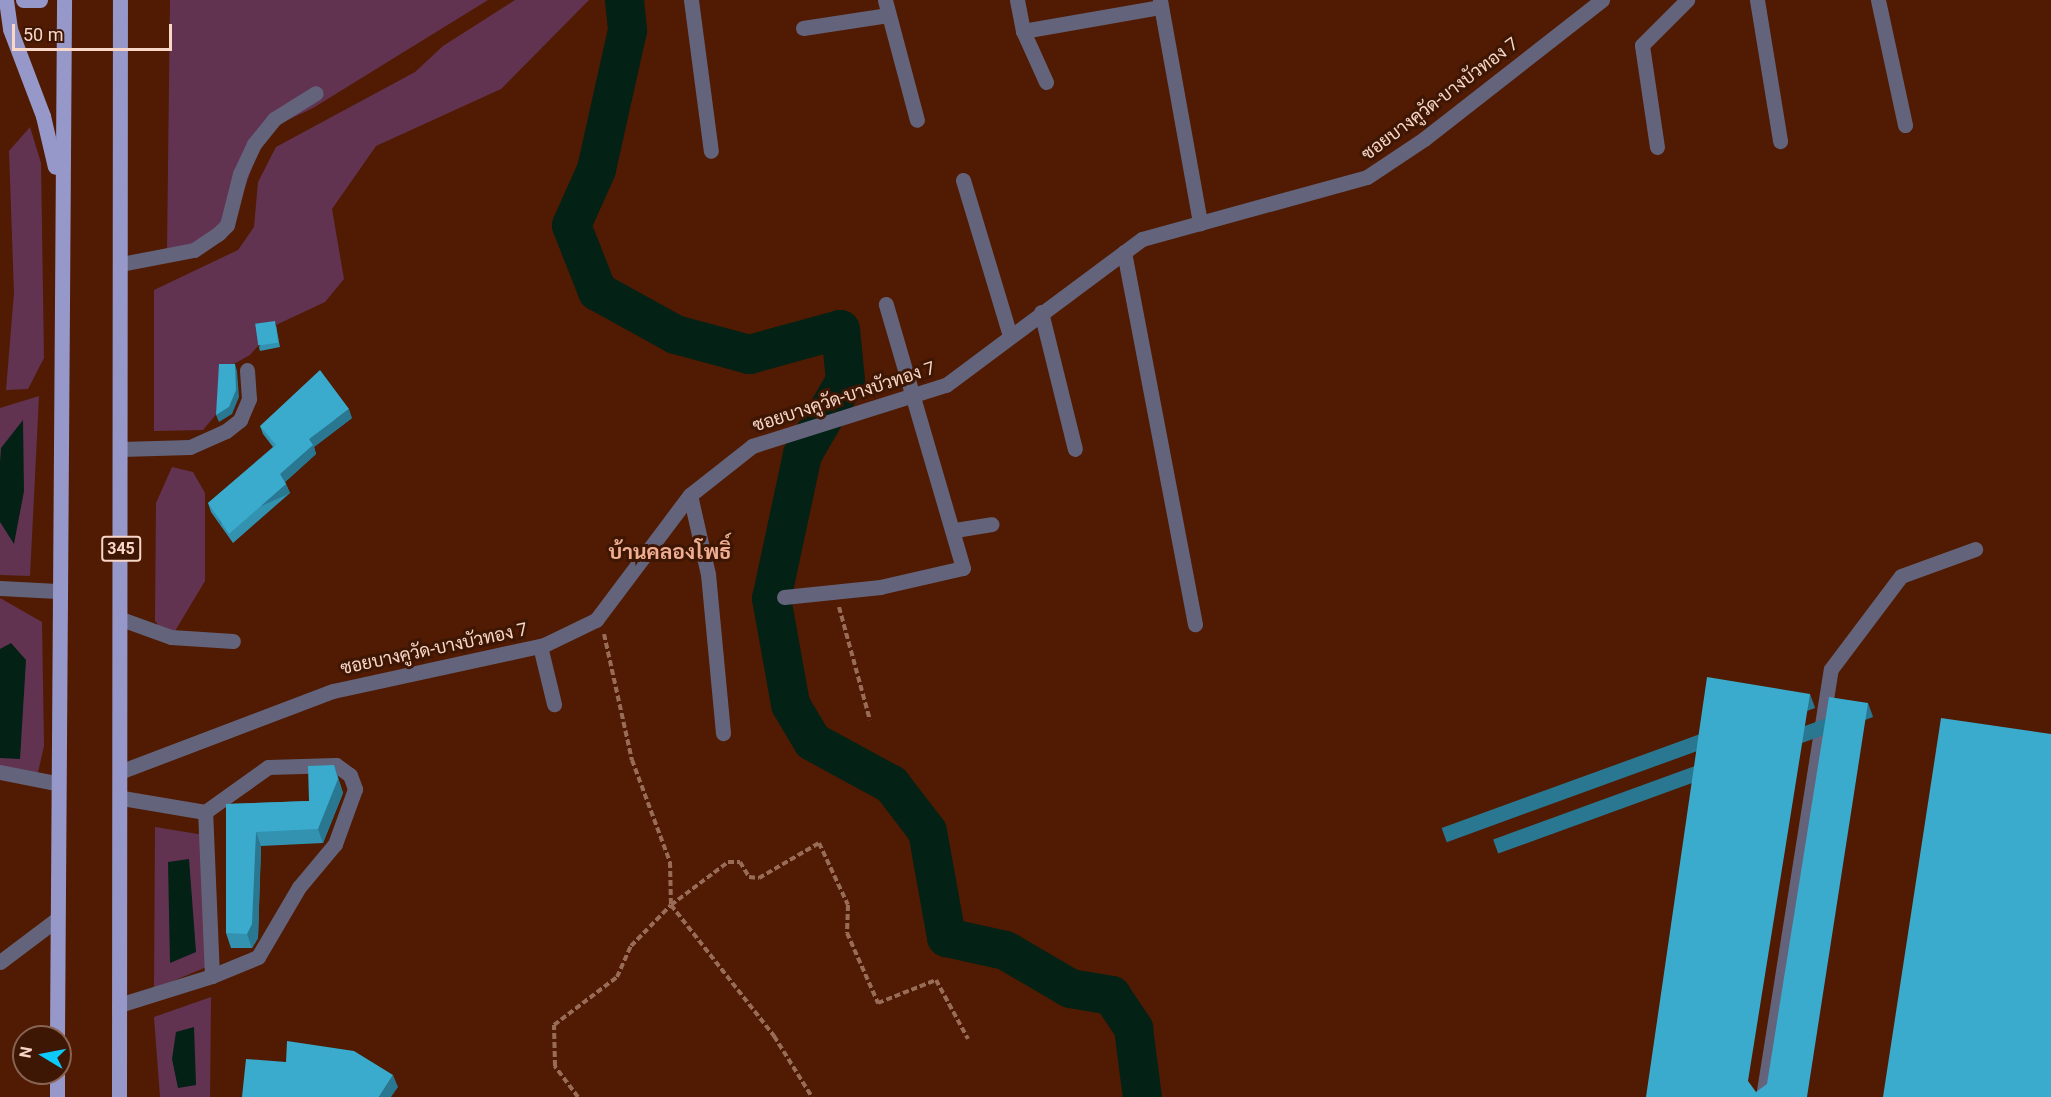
<!DOCTYPE html>
<meta charset="utf-8">
<style>
body{margin:0}
#map{position:relative;width:2051px;height:1097px;overflow:hidden;background:#501b02;font-family:Roboto,Sarabun,sans-serif}
div>[style]{position:absolute}
.green>*{inset:0;background:#623350}
.water>*{inset:0;background:#032115}
.river>*{height:39px;margin:-19.5px;padding:0 19.5px;transform-origin:19.5px;border-radius:19.5px;background:#032115}
.path>*{height:4px;margin-top:-2px;transform-origin:0;background:repeating-linear-gradient(90deg,#996c58 0 6px,transparent 0 9px)}
.minor>*{height:15px;margin:-7.5px;padding:0 7.5px;transform-origin:7.5px;border-radius:7.5px;background:#63647c}
.major>*{height:15px;margin:-7.5px;padding:0 7.5px;transform-origin:7.5px;border-radius:7.5px;background:#9798ca}
.wall>*{inset:0;background:#3292b0}
.shaded-wall>*{inset:0;background:#297790;transform-origin:0 0}
.building>*{inset:0;background:#3aaacd;transform-origin:0 0}
span{translate:-50% -50%;white-space:nowrap;text-align:center;line-height:1.15;-webkit-text-stroke:6px #3e1604;paint-order:stroke}
.shield-label span{padding:2px 4px;background:#3e1604;border:2px solid;border-radius:4px;-webkit-text-stroke-width:0}
.shield-label{font-size:16px;color:#f8d6c8;font-weight:700}
.street-label{font-size:18px;color:#f8d6c8}
.quarter-label{font-size:21px;color:#f0ae93;font-weight:700}
.north{position:absolute;left:12px;top:1025px;width:60px;height:60px;box-sizing:border-box;background:#3e1604;border:2px solid #886352;border-radius:50%;rotate:280deg;font-size:16px;font-weight:700;line-height:24px;text-align:center;color:#f8d6c8}
.north::after{content:'';display:block;margin:auto;width:21px;height:27px;background:#0dcafa;clip-path:polygon(50% 0,100% 100%,50% 72%,0 100%)}
.scale{position:absolute;left:12px;top:24px;width:160px;height:27px;box-sizing:border-box;border:3px solid #f8d6c8;border-top:0;padding-left:8px;font-size:18px;line-height:21px;white-space:nowrap;color:#f8d6c8;-webkit-text-stroke:4px #3e1604;paint-order:stroke}
</style>
<div id="map">
<div class="green">
<div style="clip-path:polygon(170px 0,488px 0,313px 108px,265px 131px,238px 207px,213px 245px,167px 251px)"></div>
<div style="clip-path:polygon(515px 0,589px 0,501px 89px,376px 146px,332px 209px,344px 279px,325px 302px,276px 325px,250px 355px,221px 371px,219px 411px,203px 430px,154px 431px,154px 290px,238px 250px,254px 227px,258px 182px,276px 147px,415px 72px,443px 46px)"></div>
<div style="clip-path:polygon(30px 127px,41px 163px,44px 358px,28px 389px,6px 390px,14px 293px,9px 151px)"></div>
<div style="clip-path:polygon(39px 396px,30px 576px,0 575px,0 408px)"></div>
<div style="clip-path:polygon(172px 467px,193px 472px,205px 493px,205px 581px,175px 631px,164px 632px,155px 621px,156px 503px)"></div>
<div style="clip-path:polygon(0 598px,42px 622px,44px 746px,37px 777px,0 775px)"></div>
<div style="clip-path:polygon(155px 827px,210px 836px,211px 965px,154px 989px)"></div>
<div style="clip-path:polygon(211px 997px,210px 1097px,160px 1097px,154px 1017px)"></div>
</div>
<div class="water">
<div style="clip-path:polygon(23px 420px,24px 491px,14px 544px,0 522px,0 463px,1px 448px)"></div>
<div style="clip-path:polygon(11px 643px,26px 660px,20px 759px,0 758px,0 649px)"></div>
<div style="clip-path:polygon(189px 859px,196px 952px,170px 963px,168px 862px)"></div>
<div style="clip-path:polygon(194px 1027px,196px 1085px,178px 1088px,172px 1059px,176px 1032px)"></div>
</div>
<div class="river">
<div style="left:624px;top:0;width:30px;rotate:84deg"></div>
<div style="left:627px;top:30px;width:142px;rotate:102.6deg"></div>
<div style="left:596px;top:169px;width:61px;rotate:114.1deg"></div>
<div style="left:571px;top:225px;width:71px;rotate:68.5deg"></div>
<div style="left:597px;top:291px;width:89px;rotate:28.9deg"></div>
<div style="left:675px;top:334px;width:77px;rotate:15.1deg"></div>
<div style="left:749px;top:354px;width:94px;rotate:-15.4deg"></div>
<div style="left:840px;top:329px;width:51px;rotate:84.4deg"></div>
<div style="left:845px;top:380px;width:86px;rotate:120.2deg"></div>
<div style="left:802px;top:454px;width:147px;rotate:102.1deg"></div>
<div style="left:771px;top:598px;width:108px;rotate:79.8deg"></div>
<div style="left:790px;top:704px;width:43px;rotate:59.3deg"></div>
<div style="left:812px;top:741px;width:90px;rotate:28.6deg"></div>
<div style="left:891px;top:784px;width:59px;rotate:52.5deg"></div>
<div style="left:927px;top:831px;width:108px;rotate:79.8deg"></div>
<div style="left:946px;top:937px;width:60px;rotate:12.4deg"></div>
<div style="left:1005px;top:950px;width:75px;rotate:30.3deg"></div>
<div style="left:1070px;top:988px;width:42px;rotate:9.7deg"></div>
<div style="left:1111px;top:995px;width:40px;rotate:56deg"></div>
<div style="left:1133px;top:1028px;width:70px;rotate:82.6deg"></div>
</div>
<div class="path">
<div style="left:839px;top:607px;width:117px;rotate:74.7deg"></div>
<div style="left:604px;top:634px;width:129px;rotate:77.5deg"></div>
<div style="left:632px;top:760px;width:109px;rotate:69.6deg"></div>
<div style="left:670px;top:862px;width:43px;rotate:88.7deg"></div>
<div style="left:671px;top:905px;width:167px;rotate:51.8deg"></div>
<div style="left:774px;top:1036px;width:72px;rotate:58.1deg"></div>
<div style="left:578px;top:1097px;width:39px;rotate:-127deg"></div>
<div style="left:555px;top:1066px;width:41px;rotate:-91.4deg"></div>
<div style="left:554px;top:1025px;width:79px;rotate:-37.3deg"></div>
<div style="left:617px;top:977px;width:34px;rotate:-66deg"></div>
<div style="left:631px;top:946px;width:57px;rotate:-45.7deg"></div>
<div style="left:671px;top:905px;width:71px;rotate:-37deg"></div>
<div style="left:728px;top:862px;width:12px"></div>
<div style="left:740px;top:862px;width:17px;rotate:59deg"></div>
<div style="left:749px;top:877px;width:10px;rotate:6deg"></div>
<div style="left:759px;top:878px;width:69px;rotate:-30.3deg"></div>
<div style="left:819px;top:843px;width:68px;rotate:64.9deg"></div>
<div style="left:848px;top:905px;width:28px;rotate:92deg"></div>
<div style="left:847px;top:933px;width:77px;rotate:66.1deg"></div>
<div style="left:878px;top:1003px;width:62px;rotate:-21.6deg"></div>
<div style="left:936px;top:980px;width:67px;rotate:61.5deg"></div>
</div>
<div class="minor">
<div style="left:691px;top:0;width:152px;rotate:82.5deg"></div>
<div style="left:885px;top:0;width:124px;rotate:75.1deg"></div>
<div style="left:1017px;top:0;width:32px;rotate:79deg"></div>
<div style="left:1023px;top:31px;width:56px;rotate:65.7deg"></div>
<div style="left:1160px;top:0;width:227px;rotate:79.8deg"></div>
<div style="left:1757px;top:0;width:143px;rotate:80.7deg"></div>
<div style="left:1878px;top:0;width:128px;rotate:77.8deg"></div>
<div style="left:803px;top:28px;width:86px;rotate:-8.7deg"></div>
<div style="left:1023px;top:31px;width:140px;rotate:-9.9deg"></div>
<div style="left:1657px;top:147px;width:103px;rotate:-98.4deg"></div>
<div style="left:1642px;top:45px;width:64px;rotate:-45deg"></div>
<div style="left:963px;top:180px;width:163px;rotate:73.2deg"></div>
<div style="left:1124px;top:252px;width:379px;rotate:79.2deg"></div>
<div style="left:121px;top:264px;width:74px;rotate:-10.9deg"></div>
<div style="left:194px;top:250px;width:30px;rotate:-34deg"></div>
<div style="left:219px;top:233px;width:11px;rotate:-45deg"></div>
<div style="left:227px;top:225px;width:53px;rotate:-75.7deg"></div>
<div style="left:240px;top:174px;width:33px;rotate:-65deg"></div>
<div style="left:254px;top:144px;width:32px;rotate:-51deg"></div>
<div style="left:274px;top:119px;width:49px;rotate:-31.8deg"></div>
<div style="left:1041px;top:312px;width:141px;rotate:76.1deg"></div>
<div style="left:121px;top:449px;width:69px;rotate:-1.7deg"></div>
<div style="left:190px;top:447px;width:39px;rotate:-24deg"></div>
<div style="left:226px;top:431px;width:18px;rotate:-38deg"></div>
<div style="left:240px;top:420px;width:23px;rotate:-67deg"></div>
<div style="left:249px;top:399px;width:29px;rotate:-94deg"></div>
<div style="left:690px;top:495px;width:81px;rotate:77.2deg"></div>
<div style="left:708px;top:574px;width:160px;rotate:84.6deg"></div>
<div style="left:955px;top:530px;width:37px;rotate:-9deg"></div>
<div style="left:0;top:588px;width:57px;rotate:3deg"></div>
<div style="left:784px;top:597px;width:97px;rotate:-5.9deg"></div>
<div style="left:880px;top:587px;width:85px;rotate:-12.9deg"></div>
<div style="left:963px;top:568px;width:275px;rotate:-106.3deg"></div>
<div style="left:121px;top:619px;width:53px;rotate:19.8deg"></div>
<div style="left:171px;top:637px;width:62px;rotate:3.7deg"></div>
<div style="left:540px;top:646px;width:60px;rotate:76.4deg"></div>
<div style="left:122px;top:771px;width:226px;rotate:-20.8deg"></div>
<div style="left:333px;top:691px;width:216px;rotate:-12.3deg"></div>
<div style="left:544px;top:645px;width:58px;rotate:-25.7deg"></div>
<div style="left:596px;top:620px;width:156px;rotate:-53.1deg"></div>
<div style="left:690px;top:495px;width:79px;rotate:-38.3deg"></div>
<div style="left:752px;top:446px;width:203px;rotate:-17.5deg"></div>
<div style="left:946px;top:385px;width:244px;rotate:-36.7deg"></div>
<div style="left:1142px;top:239px;width:233px;rotate:-15.4deg"></div>
<div style="left:1367px;top:177px;width:69px;rotate:-33.7deg"></div>
<div style="left:1424px;top:139px;width:226px;rotate:-38deg"></div>
<div style="left:0;top:772px;width:56px;rotate:11.3deg"></div>
<div style="left:205px;top:812px;width:77px;rotate:-35.5deg"></div>
<div style="left:268px;top:767px;width:68px;rotate:-1.7deg"></div>
<div style="left:336px;top:765px;width:17px;rotate:36deg"></div>
<div style="left:350px;top:775px;width:15px;rotate:70deg"></div>
<div style="left:355px;top:789px;width:59px;rotate:110deg"></div>
<div style="left:335px;top:844px;width:56px;rotate:129.9deg"></div>
<div style="left:299px;top:887px;width:81px;rotate:120.4deg"></div>
<div style="left:258px;top:957px;width:50px;rotate:157.6deg"></div>
<div style="left:0;top:962px;width:71px;rotate:-37deg"></div>
<div style="left:119px;top:1005px;width:97px;rotate:-17.3deg"></div>
<div style="left:212px;top:976px;width:164px;rotate:-92.4deg"></div>
<div style="left:205px;top:812px;width:84px;rotate:-170.4deg"></div>
<div style="left:1763px;top:1097px;width:433px;rotate:-81deg"></div>
<div style="left:1831px;top:669px;width:116px;rotate:-53deg"></div>
<div style="left:1901px;top:576px;width:79px;rotate:-20deg"></div>
</div>
<div class="major">
<div style="left:6px;top:0;width:29px;rotate:82deg"></div>
<div style="left:10px;top:29px;width:93px;rotate:69.2deg"></div>
<div style="left:43px;top:116px;width:52px;rotate:76.8deg"></div>
<div style="left:23px;top:0;width:17px"></div>
<div style="left:57px;top:1037px;width:1037px;rotate:-89.61deg"></div>
<div style="left:57px;top:1097px;width:24px;rotate:-90deg"></div>
<div style="left:119px;top:1097px;width:1097px;rotate:-89.95deg"></div>
</div>
<div class="wall">
<div style="clip-path:polygon(276px 325px,280px 347px,260px 351px,259px 347px)"></div>
<div style="clip-path:polygon(352px 418px,314px 447px,316px 454px,285px 482px,290px 493px,233px 543px,211px 512px,208px 503px,273px 447px,263px 434px,260px 426px)"></div>
<div style="clip-path:polygon(334px 765px,343px 793px,323px 843px,261px 846px,258px 938px,252px 948px,231px 948px,226px 933px,226px 804px,309px 801px)"></div>
</div>
<div class="shaded-wall">
<div style="clip-path:polygon(235px 364px,237px 371px,239px 397px,232px 414px,219px 422px,216px 415px)"></div>
<div style="clip-path:polygon(349px 409px,352px 418px,314px 447px,316px 454px,284px 483px,280px 474px,309px 439px)"></div>
<div style="left:286px;top:484px;width:10px;height:76px;rotate:66deg"></div>
<div style="left:1810px;top:694px;width:15px;height:392px;rotate:70deg"></div>
<div style="left:1868px;top:703px;width:15px;height:399px;rotate:70deg"></div>
<div style="clip-path:polygon(334px 765px,343px 793px,323px 843px,318px 829px)"></div>
<div style="clip-path:polygon(256px 832px,261px 846px,258px 938px,252px 948px,247px 934px)"></div>
<div style="clip-path:polygon(393px 1075px,398px 1087px,391px 1097px,379px 1097px)"></div>
</div>
<div class="building">
<div style="left:275px;top:321px;width:22px;height:20px;rotate:82deg"></div>
<div style="clip-path:polygon(219px 364px,235px 364px,236px 390px,229px 407px,216px 415px)"></div>
<div style="clip-path:polygon(320px 370px,349px 409px,309px 439px,313px 445px,280px 474px,286px 484px,229px 534px,208px 503px,276px 445px,260px 426px)"></div>
<div style="clip-path:polygon(1707px 677px,1810px 694px,1748px 1081px,1756px 1092px,1767px 1084px,1829px 697px,1868px 703px,1807px 1097px,1646px 1097px)"></div>
<div style="clip-path:polygon(1941px 718px,2051px 734px,2051px 1097px,1883px 1097px)"></div>
<div style="clip-path:polygon(334px 765px,338px 779px,318px 829px,256px 832px,252px 924px,247px 934px,226px 933px,226px 804px,309px 801px,308px 766px)"></div>
<div style="clip-path:polygon(287px 1041px,354px 1051px,393px 1075px,379px 1097px,242px 1097px,246px 1059px,286px 1062px)"></div>
</div>
<div class="shield-label">
<span style="left:121px;top:549px">345</span>
</div>
<div class="street-label">
<span style="left:1440px;top:99px;rotate:-37deg">ซอยบางคูวัด-บางบัวทอง 7</span>
<span style="left:844px;top:397px;rotate:-18deg">ซอยบางคูวัด-บางบัวทอง 7</span>
<span style="left:434px;top:649px;rotate:-12deg">ซอยบางคูวัด-บางบัวทอง 7</span>
</div>
<div class="quarter-label">
<span style="left:670px;top:552px">บ้านคลองโพธิ์</span>
</div>
<div class="north">N</div>
<div class="scale">50 m</div>
</div>
